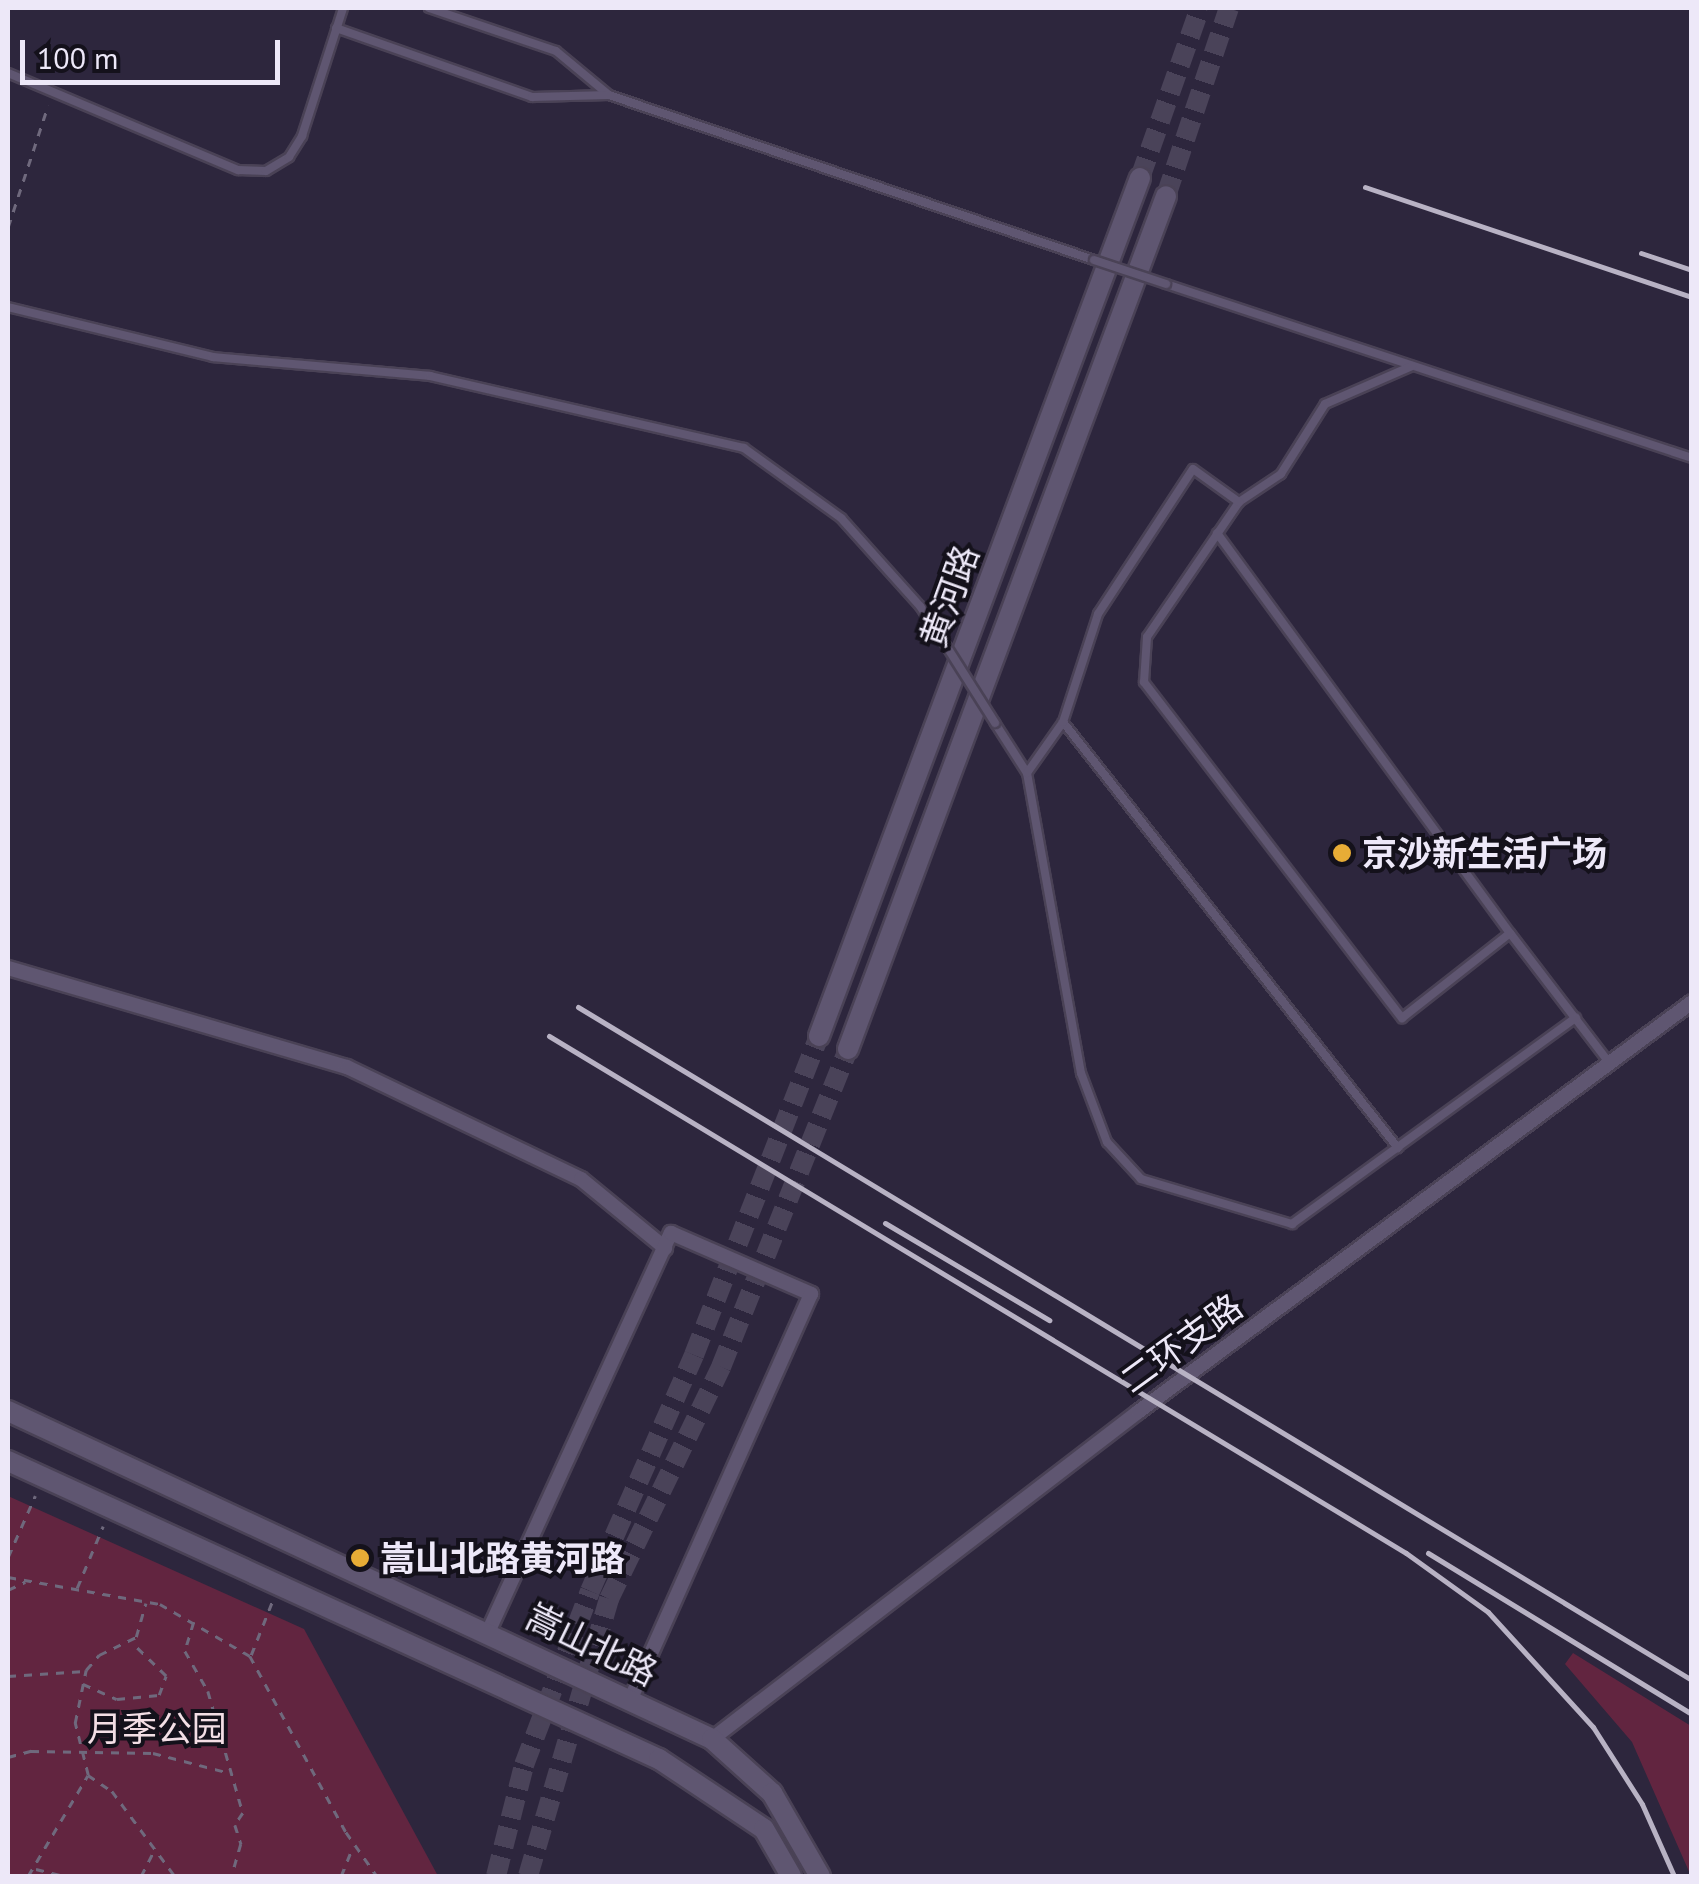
<!DOCTYPE html>
<meta charset="utf-8">
<style>
body{margin:0}
#map{position:relative;width:1699px;height:1884px;overflow:hidden;background:#2d263d;font-family:"PT Sans","Noto Sans SC",sans-serif}
div>[style]{position:absolute}
.green>*{inset:0;background:#622540}
.secondary-tunnel>*{height:20px;margin-top:-10px;transform-origin:0;background:repeating-linear-gradient(90deg,#4a4359 0 20px,transparent 0 30px)}
.path>*{height:2.5px;margin-top:-1.25px;transform-origin:0;background:repeating-linear-gradient(90deg,#6f697d 0 8px,transparent 0 16px)}
.roads{filter:drop-shadow(2px 0 #4a4256) drop-shadow(-2px 0 #4a4256) drop-shadow(0 2px #4a4256) drop-shadow(0 -2px #4a4256)}
.lane>*{height:8px;margin:-4px;padding:0 4px;transform-origin:4px;border-radius:4px;background:#5f5671}
.street>*{height:14px;margin:-7px;padding:0 7px;transform-origin:7px;border-radius:7px;background:#5f5671}
.secondary>*{height:20px;margin:-10px;padding:0 10px;transform-origin:10px;border-radius:10px;background:#5f5671}
.rail>*{height:5px;margin:-2.5px;padding:0 2.5px;transform-origin:2.5px;border-radius:2.5px;background:#b8b2c4}
.bridges{filter:drop-shadow(2px 0 #4a4256) drop-shadow(-2px 0 #4a4256) drop-shadow(0 2px #4a4256) drop-shadow(0 -2px #4a4256)}
.lane-bridge>*{height:8px;margin:-4px;padding:0 4px;transform-origin:4px;border-radius:4px;background:#5f5671}
.dots>*{width:28px;height:28px;translate:-50% -50%;box-sizing:border-box;border:5px solid #14111b;border-radius:50%}
span{translate:-50% -50%;white-space:nowrap;text-align:center;line-height:1.15;-webkit-text-stroke:8px #14111b;paint-order:stroke}
.street-label{font-size:35px;color:#ede8f8}
.poi-label{font-size:35px;color:#ede8f8;font-weight:700}
.left{translate:0 -50%;text-align:left}
.park-label{font-size:35px;color:#f3dee5}
.frame{position:absolute;inset:0;border:10px solid #ede8f8;pointer-events:none}
.scale{position:absolute;left:20px;top:40px;width:260px;height:45px;box-sizing:border-box;border:5px solid #ede8f8;border-top:0;padding-left:12px;font-size:30px;line-height:35px;white-space:nowrap;color:#ede8f8;-webkit-text-stroke:8px #14111b;paint-order:stroke}
</style>
<div id="map">
<div class="green">
<div style="clip-path:polygon(8px 1496px,304px 1629px,438px 1876px,8px 1876px)"></div>
<div style="clip-path:polygon(1573px 1653px,1691px 1726px,1691px 1876px,1632px 1742px,1565px 1664px)"></div>
</div>
<div class="secondary-tunnel">
<div style="left:1140px;top:178px;width:180px;rotate:-70.6deg"></div>
<div style="left:1166px;top:196px;width:198px;rotate:-71.5deg"></div>
<div style="left:496px;top:1876px;width:114px;rotate:-75.8deg"></div>
<div style="left:524px;top:1765px;width:186px;rotate:-69.2deg"></div>
<div style="left:590px;top:1591px;width:258px;rotate:-66.2deg"></div>
<div style="left:694px;top:1355px;width:343px;rotate:-68.6deg"></div>
<div style="left:528px;top:1876px;width:289px;rotate:-73.7deg"></div>
<div style="left:609px;top:1599px;width:258px;rotate:-64.2deg"></div>
<div style="left:721px;top:1367px;width:342px;rotate:-68.2deg"></div>
</div>
<div class="path">
<div style="left:8px;top:227px;width:128px;rotate:-71.8deg"></div>
<div style="left:8px;top:1557px;width:67px;rotate:-66.1deg"></div>
<div style="left:8px;top:1577px;width:154px;rotate:10.1deg"></div>
<div style="left:160px;top:1604px;width:104px;rotate:30deg"></div>
<div style="left:250px;top:1656px;width:200px;rotate:61.4deg"></div>
<div style="left:346px;top:1832px;width:54px;rotate:54.8deg"></div>
<div style="left:77px;top:1588px;width:67px;rotate:-67.2deg"></div>
<div style="left:8px;top:1590px;width:19px;rotate:-25deg"></div>
<div style="left:194px;top:1622px;width:30px;rotate:107deg"></div>
<div style="left:185px;top:1651px;width:46px;rotate:60.1deg"></div>
<div style="left:208px;top:1691px;width:127px;rotate:74deg"></div>
<div style="left:243px;top:1813px;width:14px;rotate:124deg"></div>
<div style="left:235px;top:1825px;width:20px;rotate:72deg"></div>
<div style="left:241px;top:1844px;width:33px;rotate:106deg"></div>
<div style="left:251px;top:1655px;width:57px;rotate:-68.4deg"></div>
<div style="left:8px;top:1676px;width:77px;rotate:-3.7deg"></div>
<div style="left:83px;top:1684px;width:37px;rotate:24deg"></div>
<div style="left:117px;top:1699px;width:42px;rotate:-5.4deg"></div>
<div style="left:159px;top:1695px;width:20px;rotate:-70deg"></div>
<div style="left:166px;top:1676px;width:47px;rotate:-135.9deg"></div>
<div style="left:8px;top:1757px;width:24px;rotate:-15deg"></div>
<div style="left:31px;top:1751px;width:122px;rotate:0.9deg"></div>
<div style="left:153px;top:1753px;width:75px;rotate:14.6deg"></div>
<div style="left:88px;top:1775px;width:29px;rotate:34deg"></div>
<div style="left:112px;top:1791px;width:106px;rotate:53.5deg"></div>
<div style="left:36px;top:1869px;width:29px;rotate:14deg"></div>
<div style="left:28px;top:1876px;width:117px;rotate:-59.3deg"></div>
<div style="left:88px;top:1775px;width:54px;rotate:-104deg"></div>
<div style="left:75px;top:1723px;width:54px;rotate:-78.3deg"></div>
<div style="left:86px;top:1670px;width:20px;rotate:-49deg"></div>
<div style="left:99px;top:1655px;width:41px;rotate:-25.9deg"></div>
<div style="left:136px;top:1637px;width:35px;rotate:-74deg"></div>
<div style="left:141px;top:1876px;width:27px;rotate:-63deg"></div>
<div style="left:341px;top:1876px;width:32px;rotate:-68deg"></div>
</div>
<div class="roads">
<div class="lane">
<div style="left:429px;top:8px;width:134px;rotate:18.7deg"></div>
<div style="left:556px;top:51px;width:69px;rotate:39.7deg"></div>
<div style="left:336px;top:28px;width:208px;rotate:19.4deg"></div>
<div style="left:532px;top:97px;width:77px;rotate:-1.5deg"></div>
<div style="left:609px;top:95px;width:512px;rotate:18.79deg"></div>
<div style="left:8px;top:73px;width:250px;rotate:22.9deg"></div>
<div style="left:238px;top:170px;width:28px;rotate:2deg"></div>
<div style="left:266px;top:171px;width:27px;rotate:-31deg"></div>
<div style="left:289px;top:157px;width:25px;rotate:-58deg"></div>
<div style="left:302px;top:136px;width:134px;rotate:-72.2deg"></div>
<div style="left:1166px;top:284px;width:554px;rotate:18.3deg"></div>
<div style="left:8px;top:307px;width:211px;rotate:13.7deg"></div>
<div style="left:213px;top:357px;width:218px;rotate:5deg"></div>
<div style="left:430px;top:376px;width:322px;rotate:12.9deg"></div>
<div style="left:744px;top:448px;width:120px;rotate:35.8deg"></div>
<div style="left:841px;top:518px;width:118px;rotate:48.1deg"></div>
<div style="left:920px;top:606px;width:49px;rotate:56.6deg"></div>
<div style="left:1412px;top:366px;width:95px;rotate:156.4deg"></div>
<div style="left:1325px;top:404px;width:83px;rotate:122.2deg"></div>
<div style="left:1281px;top:474px;width:50px;rotate:146.3deg"></div>
<div style="left:1239px;top:502px;width:163px;rotate:124.3deg"></div>
<div style="left:1147px;top:637px;width:45px;rotate:93.8deg"></div>
<div style="left:1144px;top:682px;width:424px;rotate:52.5deg"></div>
<div style="left:1402px;top:1018px;width:137px;rotate:-38.2deg"></div>
<div style="left:1510px;top:933px;width:165px;rotate:52.6deg"></div>
<div style="left:1217px;top:533px;width:496px;rotate:53.8deg"></div>
<div style="left:1063px;top:722px;width:542px;rotate:51.82deg"></div>
<div style="left:995px;top:723px;width:59px;rotate:57.4deg"></div>
<div style="left:1027px;top:773px;width:305px;rotate:79.8deg"></div>
<div style="left:1081px;top:1073px;width:74px;rotate:69.4deg"></div>
<div style="left:1107px;top:1142px;width:50px;rotate:47.4deg"></div>
<div style="left:1141px;top:1179px;width:158px;rotate:16.6deg"></div>
<div style="left:1292px;top:1224px;width:351px;rotate:-36deg"></div>
<div style="left:1027px;top:773px;width:62px;rotate:-54.8deg"></div>
<div style="left:1063px;top:722px;width:114px;rotate:-72deg"></div>
<div style="left:1098px;top:614px;width:173px;rotate:-56.8deg"></div>
<div style="left:1193px;top:469px;width:57px;rotate:35.7deg"></div>
</div>
<div class="street">
<div style="left:8px;top:968px;width:353px;rotate:16.3deg"></div>
<div style="left:347px;top:1067px;width:259px;rotate:25.6deg"></div>
<div style="left:581px;top:1179px;width:109px;rotate:39.4deg"></div>
<div style="left:489px;top:1630px;width:437px;rotate:-65.4deg"></div>
<div style="left:671px;top:1233px;width:153px;rotate:23.5deg"></div>
<div style="left:811px;top:1294px;width:443px;rotate:114deg"></div>
<div style="left:712px;top:1739px;width:537px;rotate:-37.51deg"></div>
<div style="left:1138px;top:1412px;width:689px;rotate:-36.5deg"></div>
</div>
<div class="secondary">
<div style="left:819px;top:1036px;width:916px;rotate:-69.49deg"></div>
<div style="left:848px;top:1049px;width:910px;rotate:-69.55deg"></div>
<div style="left:8px;top:1411px;width:777px;rotate:24.98deg"></div>
<div style="left:712px;top:1739px;width:81px;rotate:42deg"></div>
<div style="left:772px;top:1793px;width:96px;rotate:60deg"></div>
<div style="left:8px;top:1461px;width:716px;rotate:24.6deg"></div>
<div style="left:659px;top:1759px;width:126px;rotate:33.7deg"></div>
<div style="left:764px;top:1829px;width:54px;rotate:60.1deg"></div>
</div>
</div>
<div class="rail">
<div style="left:1365px;top:187px;width:345px;rotate:18.6deg"></div>
<div style="left:1641px;top:253px;width:54px;rotate:18.4deg"></div>
<div style="left:578px;top:1007px;width:1302px;rotate:31.14deg"></div>
<div style="left:549px;top:1036px;width:1001px;rotate:31.1deg"></div>
<div style="left:1406px;top:1553px;width:101px;rotate:35.7deg"></div>
<div style="left:1488px;top:1612px;width:156px;rotate:47.6deg"></div>
<div style="left:1593px;top:1727px;width:91px;rotate:57.5deg"></div>
<div style="left:1642px;top:1804px;width:79px;rotate:66deg"></div>
<div style="left:885px;top:1223px;width:191px;rotate:30.6deg"></div>
<div style="left:1428px;top:1553px;width:309px;rotate:31.4deg"></div>
</div>
<div class="bridges">
<div class="lane-bridge">
<div style="left:1094px;top:260px;width:76px;rotate:18.4deg"></div>
<div style="left:947px;top:647px;width:90px;rotate:57.7deg"></div>
</div>
</div>
<div class="dots">
<div style="left:1342px;top:853px;background:#e7ac36"></div>
<div style="left:360px;top:1558px;background:#e7ac36"></div>
</div>
<div class="street-label">
<span style="left:949px;top:596px;rotate:-70deg">黄河路</span>
<span style="left:1181px;top:1343px;rotate:-36deg">二环支路</span>
<span style="left:592px;top:1644px;rotate:26deg">嵩山北路</span>
</div>
<div class="poi-label">
<span class="left" style="left:1362px;top:853px">京沙新生活广场</span>
<span class="left" style="left:380px;top:1558px">嵩山北路黄河路</span>
</div>
<div class="park-label">
<span style="left:157px;top:1728px">月季公园</span>
</div>
<div class="frame"></div>
<div class="scale">100 m</div>
</div>
